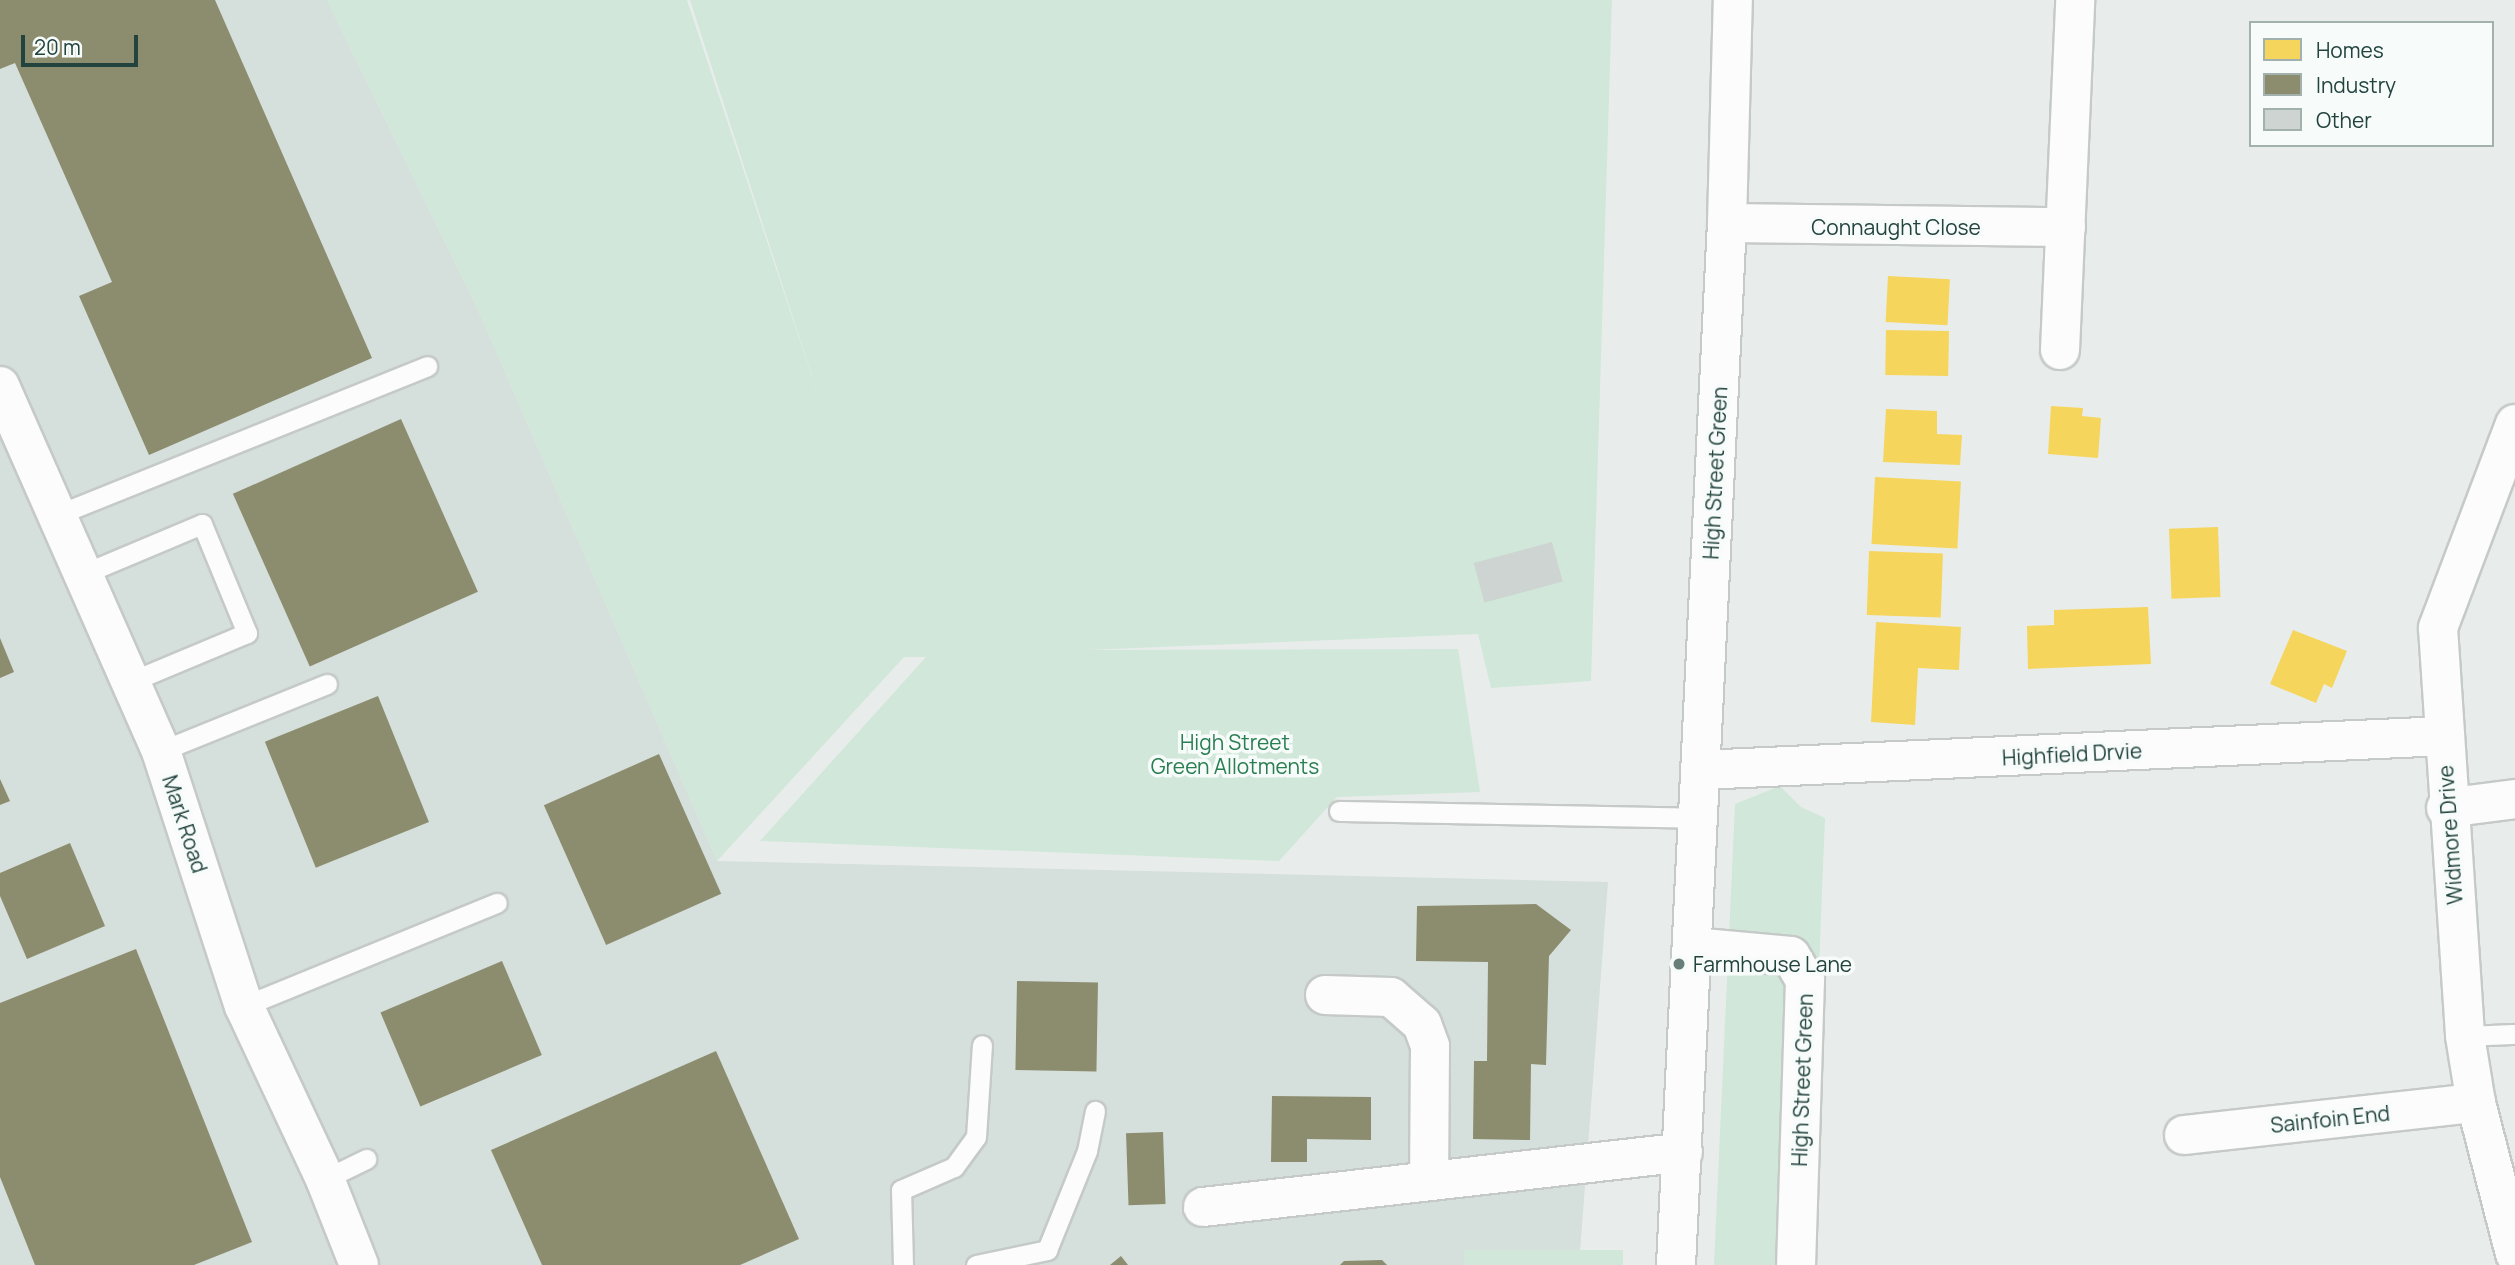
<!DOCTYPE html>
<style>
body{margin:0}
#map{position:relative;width:2515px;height:1265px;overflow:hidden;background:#e8edeb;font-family:Manrope,sans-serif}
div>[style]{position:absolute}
.built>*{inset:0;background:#d5dfdb}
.green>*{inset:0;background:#d0e7d9;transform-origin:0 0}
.homes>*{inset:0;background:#f6d55c;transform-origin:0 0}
.industry>*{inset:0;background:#8c8c6e;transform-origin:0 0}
.building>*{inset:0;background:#ced4d2;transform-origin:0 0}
.roads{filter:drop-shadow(2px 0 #c5cac8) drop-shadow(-2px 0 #c5cac8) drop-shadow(0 2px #c5cac8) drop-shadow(0 -2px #c5cac8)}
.service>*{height:19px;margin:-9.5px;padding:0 9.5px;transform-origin:9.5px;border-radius:9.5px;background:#fcfcfc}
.minor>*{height:38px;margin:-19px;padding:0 19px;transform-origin:19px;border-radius:19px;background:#fcfcfc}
.tertiary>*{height:38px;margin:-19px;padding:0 19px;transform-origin:19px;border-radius:19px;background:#fcfcfc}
.dots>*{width:19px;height:19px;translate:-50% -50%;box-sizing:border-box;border:4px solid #f7fbf9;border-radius:50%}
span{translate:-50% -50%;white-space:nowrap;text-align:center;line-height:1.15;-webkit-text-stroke:7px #f7fbf9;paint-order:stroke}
.street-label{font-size:21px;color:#22433e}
.park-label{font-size:21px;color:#297e52}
.poi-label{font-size:21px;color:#22433e}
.left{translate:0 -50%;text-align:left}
.legend{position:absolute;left:2249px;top:21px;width:245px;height:126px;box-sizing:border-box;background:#f7fbf9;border:2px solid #a2b1ae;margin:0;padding:9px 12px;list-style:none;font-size:21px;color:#22433e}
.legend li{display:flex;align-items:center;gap:14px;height:35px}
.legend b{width:35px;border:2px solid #a2b1ae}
.scale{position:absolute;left:21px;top:35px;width:117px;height:32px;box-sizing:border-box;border:4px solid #22433e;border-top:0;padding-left:9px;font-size:21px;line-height:24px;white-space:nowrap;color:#22433e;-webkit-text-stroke:5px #f7fbf9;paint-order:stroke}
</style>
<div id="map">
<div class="built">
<div style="clip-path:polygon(0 0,327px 0,479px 312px,717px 861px,1608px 882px,1579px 1265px,0 1265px)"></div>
</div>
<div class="green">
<div style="clip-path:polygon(327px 0,687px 0,824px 413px,690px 0,1612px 0,1591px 681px,1491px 688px,1478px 634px,1086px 650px,1458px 649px,1480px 792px,1337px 797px,1279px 861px,760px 841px,926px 657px,904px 657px,717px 861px,479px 312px)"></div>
<div style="clip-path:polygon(1780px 786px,1801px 807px,1825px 818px,1807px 1265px,1714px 1265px,1735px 804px)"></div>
<div style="left:1464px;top:1250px;width:159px;height:15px"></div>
</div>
<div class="homes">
<div style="left:1888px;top:276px;width:62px;height:46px;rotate:3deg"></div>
<div style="left:1886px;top:330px;width:63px;height:45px;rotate:1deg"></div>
<div style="clip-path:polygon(2051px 406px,2083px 408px,2082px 416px,2101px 418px,2098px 458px,2048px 454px)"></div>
<div style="clip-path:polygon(1886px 409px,1937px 411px,1937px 434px,1962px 435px,1960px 465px,1883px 462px)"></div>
<div style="left:1875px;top:477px;width:86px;height:67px;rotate:3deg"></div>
<div style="left:2218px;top:527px;width:70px;height:49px;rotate:88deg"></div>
<div style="left:1869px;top:551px;width:74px;height:64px;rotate:2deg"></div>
<div style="clip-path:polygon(2148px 607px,2151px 664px,2028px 669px,2027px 626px,2054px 625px,2054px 610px)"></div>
<div style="clip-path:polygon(1876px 622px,1961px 627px,1959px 670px,1918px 668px,1915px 725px,1871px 722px)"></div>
<div style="clip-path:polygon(2293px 630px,2347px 651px,2332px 688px,2324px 684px,2316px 703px,2270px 684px)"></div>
</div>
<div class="industry">
<div style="clip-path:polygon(0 0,215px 0,372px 358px,149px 455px,79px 296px,112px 282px,15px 63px,0 69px)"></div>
<div style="left:401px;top:419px;width:189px;height:184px;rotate:66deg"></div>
<div style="clip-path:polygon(0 638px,14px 672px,0 678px)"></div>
<div style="left:378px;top:696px;width:136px;height:122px;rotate:68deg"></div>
<div style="left:659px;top:754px;width:153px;height:126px;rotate:66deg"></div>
<div style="clip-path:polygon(0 779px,10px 801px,0 805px)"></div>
<div style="clip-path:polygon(70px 843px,105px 926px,27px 959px,0 896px,0 873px)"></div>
<div style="clip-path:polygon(1536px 904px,1571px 930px,1549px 956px,1546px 1065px,1531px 1064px,1530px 1140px,1473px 1139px,1474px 1061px,1487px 1061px,1488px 962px,1416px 961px,1417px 906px)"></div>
<div style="clip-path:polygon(136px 949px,252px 1242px,194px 1265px,35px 1265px,0 1177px,0 1003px)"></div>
<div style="left:502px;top:961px;width:102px;height:132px;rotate:67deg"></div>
<div style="left:1017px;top:981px;width:81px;height:89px;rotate:1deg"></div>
<div style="clip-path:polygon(716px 1051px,799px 1239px,740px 1265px,542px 1265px,491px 1150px)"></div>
<div style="clip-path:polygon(1272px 1096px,1371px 1097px,1371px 1140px,1307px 1139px,1307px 1162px,1271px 1162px)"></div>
<div style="left:1163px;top:1132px;width:72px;height:37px;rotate:88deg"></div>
<div style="clip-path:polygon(1121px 1256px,1128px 1265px,1110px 1265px)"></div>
<div style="clip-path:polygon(1382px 1260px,1387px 1265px,1340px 1265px,1344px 1261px)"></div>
</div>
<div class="building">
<div style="left:1552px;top:542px;width:41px;height:81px;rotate:75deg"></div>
</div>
<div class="roads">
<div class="service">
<div style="left:57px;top:515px;width:399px;rotate:-21.9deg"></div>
<div style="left:83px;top:574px;width:129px;rotate:-22.8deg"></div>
<div style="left:202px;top:524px;width:118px;rotate:67.6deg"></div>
<div style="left:247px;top:633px;width:127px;rotate:157.3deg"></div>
<div style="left:161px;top:751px;width:179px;rotate:-22deg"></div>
<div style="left:1339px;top:811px;width:360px;rotate:1.1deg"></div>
<div style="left:244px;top:1006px;width:273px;rotate:-22.2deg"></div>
<div style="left:2465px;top:1036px;width:50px;rotate:-2.3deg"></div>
<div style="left:325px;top:1179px;width:46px;rotate:-26deg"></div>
<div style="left:903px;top:1265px;width:75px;rotate:-91.5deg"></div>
<div style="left:901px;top:1190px;width:58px;rotate:-23.5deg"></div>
<div style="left:954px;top:1167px;width:37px;rotate:-54deg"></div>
<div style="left:976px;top:1137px;width:92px;rotate:-86.3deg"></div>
<div style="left:976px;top:1265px;width:73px;rotate:-11.9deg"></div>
<div style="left:1047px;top:1250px;width:107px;rotate:-68deg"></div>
<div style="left:1087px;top:1151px;width:41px;rotate:-78.7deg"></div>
</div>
<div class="minor">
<div style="left:1727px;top:223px;width:339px;rotate:0.7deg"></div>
<div style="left:2060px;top:350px;width:350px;rotate:-87.5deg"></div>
<div style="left:0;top:386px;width:399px;rotate:66.2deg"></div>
<div style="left:161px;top:751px;width:268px;rotate:72deg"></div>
<div style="left:244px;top:1006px;width:191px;rotate:64.9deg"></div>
<div style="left:325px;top:1179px;width:92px;rotate:68.4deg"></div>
<div style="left:2515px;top:424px;width:218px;rotate:110.7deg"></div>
<div style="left:2438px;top:628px;width:409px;rotate:86.2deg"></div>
<div style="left:2465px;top:1036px;width:68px;rotate:80.7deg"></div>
<div style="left:2476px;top:1103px;width:156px;rotate:75.5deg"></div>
<div style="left:1701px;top:770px;width:743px;rotate:-2.62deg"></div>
<div style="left:2446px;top:808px;width:70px;rotate:-7.4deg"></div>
<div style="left:1692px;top:947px;width:99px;rotate:5.2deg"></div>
<div style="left:1791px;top:956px;width:28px;rotate:60deg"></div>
<div style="left:1805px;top:980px;width:285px;rotate:91.8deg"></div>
<div style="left:1325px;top:995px;width:66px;rotate:1.7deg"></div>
<div style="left:1391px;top:997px;width:41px;rotate:41.1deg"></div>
<div style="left:1422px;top:1024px;width:23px;rotate:70deg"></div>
<div style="left:1430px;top:1046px;width:135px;rotate:90.4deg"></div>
<div style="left:2184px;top:1135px;width:294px;rotate:-6.3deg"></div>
<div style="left:1203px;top:1207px;width:483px;rotate:-6.5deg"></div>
</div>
<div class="tertiary">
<div style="left:1676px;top:1265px;width:1043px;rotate:-87.2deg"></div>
<div style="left:1727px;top:223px;width:223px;rotate:-88.5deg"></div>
</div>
</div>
<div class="dots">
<div style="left:1679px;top:964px;background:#677e7b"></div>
</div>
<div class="street-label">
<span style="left:1896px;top:227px">Connaught Close</span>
<span style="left:1715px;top:473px;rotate:-87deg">High Street Green</span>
<span style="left:2072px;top:754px;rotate:-3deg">Highfield Drvie</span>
<span style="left:185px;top:824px;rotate:72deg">Mark Road</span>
<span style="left:2450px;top:835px;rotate:-94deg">Widmore Drive</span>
<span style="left:1802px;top:1080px;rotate:-88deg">High Street Green</span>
<span style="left:2330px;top:1119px;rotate:-6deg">Sainfoin End</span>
</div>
<div class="park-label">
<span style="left:1235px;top:754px">High Street<br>Green Allotments</span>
</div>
<div class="poi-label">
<span class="left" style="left:1693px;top:964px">Farmhouse Lane</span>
</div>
<ul class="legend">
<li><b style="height:19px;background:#f6d55c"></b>Homes</li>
<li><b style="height:19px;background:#8c8c6e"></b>Industry</li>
<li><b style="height:19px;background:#ced4d2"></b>Other</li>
</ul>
<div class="scale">20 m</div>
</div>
